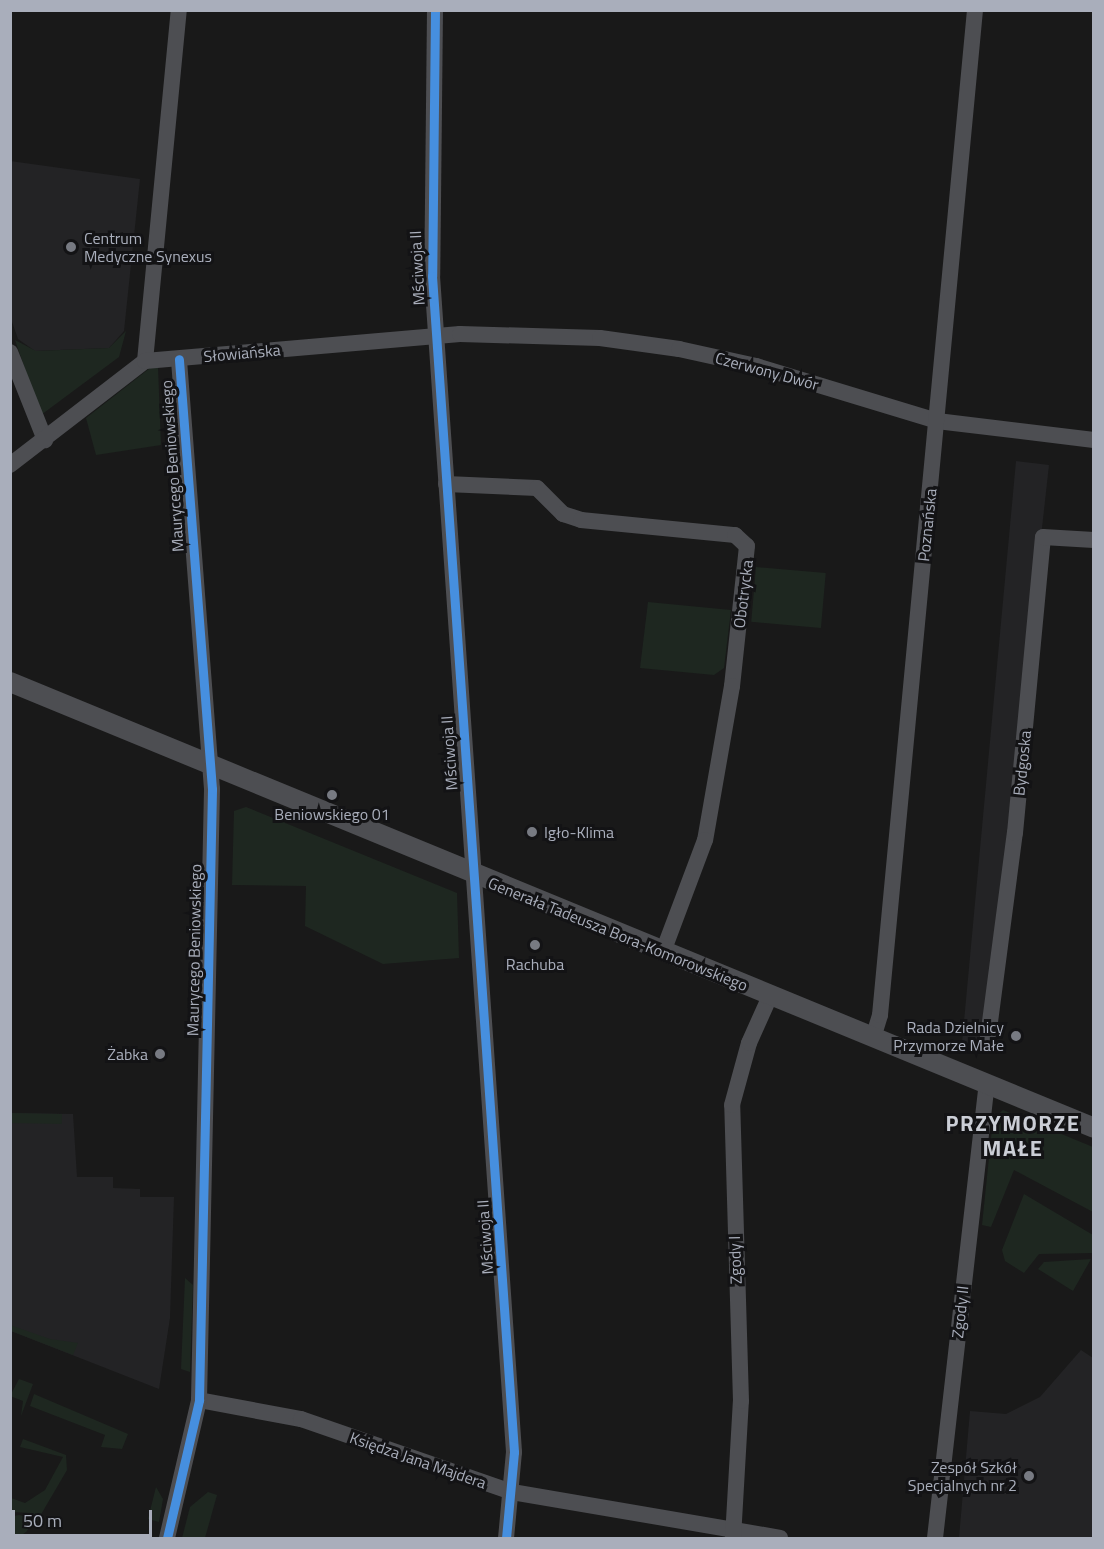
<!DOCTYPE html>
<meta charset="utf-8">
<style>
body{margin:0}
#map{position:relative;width:1104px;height:1549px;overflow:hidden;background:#191919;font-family:"Titillium Web",sans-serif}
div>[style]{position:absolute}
.built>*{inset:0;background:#232325}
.green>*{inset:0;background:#1e2720;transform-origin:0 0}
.round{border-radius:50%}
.minor>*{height:16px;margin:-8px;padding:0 8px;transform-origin:8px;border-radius:8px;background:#4d4e52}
.tertiary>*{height:20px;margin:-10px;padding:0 10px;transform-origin:10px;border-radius:10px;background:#4d4e52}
.cycleway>*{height:9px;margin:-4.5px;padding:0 4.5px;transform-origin:4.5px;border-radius:4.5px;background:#468fdf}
.dots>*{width:16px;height:16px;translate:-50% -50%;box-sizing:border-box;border:3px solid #131315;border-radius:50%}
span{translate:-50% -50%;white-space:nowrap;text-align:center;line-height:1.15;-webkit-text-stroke:6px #131315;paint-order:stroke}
.poi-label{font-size:16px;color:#a9aebb}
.left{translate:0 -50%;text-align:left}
.right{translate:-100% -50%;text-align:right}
.street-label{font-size:16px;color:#a9aebb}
.district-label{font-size:22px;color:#cbced6;font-weight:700;letter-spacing:1.5px}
.frame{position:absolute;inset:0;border:12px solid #a9aebb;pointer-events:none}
.scale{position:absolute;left:12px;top:1510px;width:140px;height:27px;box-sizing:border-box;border:3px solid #a9aebb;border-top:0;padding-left:8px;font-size:18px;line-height:21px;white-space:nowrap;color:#a9aebb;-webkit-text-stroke:4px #131315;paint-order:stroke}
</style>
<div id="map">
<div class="built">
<div style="clip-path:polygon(10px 161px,140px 179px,124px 331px,109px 348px,35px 351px,18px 339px,10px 316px)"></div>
<div style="clip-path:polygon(1016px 461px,1049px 465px,984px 1051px,962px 1043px)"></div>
<div style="clip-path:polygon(10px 1113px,73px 1114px,77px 1177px,113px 1177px,113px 1188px,140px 1189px,140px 1197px,174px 1197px,170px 1318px,159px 1389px,11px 1331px)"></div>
<div style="clip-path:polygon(1081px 1350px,1093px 1358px,1093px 1538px,959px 1538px,970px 1411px,1006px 1414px,1040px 1397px)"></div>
</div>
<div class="green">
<div style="clip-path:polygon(126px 331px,119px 357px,41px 415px,15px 340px,36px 351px,109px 348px)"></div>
<div style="clip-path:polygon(158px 367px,161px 445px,96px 455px,86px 418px,150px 368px)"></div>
<div style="left:756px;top:567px;width:70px;height:55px;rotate:5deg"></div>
<div style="clip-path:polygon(648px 602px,731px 610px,724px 668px,714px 675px,640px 668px)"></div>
<div style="clip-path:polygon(246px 807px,457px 893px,459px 958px,383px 964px,305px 926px,306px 886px,232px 885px,234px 811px)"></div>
<div style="clip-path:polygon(1003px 1110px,1093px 1147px,1093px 1212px,1014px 1170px,991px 1227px,982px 1225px,993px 1119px)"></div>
<div style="left:11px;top:1113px;width:51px;height:10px;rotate:1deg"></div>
<div style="clip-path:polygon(1024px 1194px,1093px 1235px,1093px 1253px,1039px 1254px,1024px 1273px,1005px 1261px,1002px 1250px)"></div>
<div style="clip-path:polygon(1091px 1259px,1073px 1291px,1038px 1269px,1044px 1262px)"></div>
<div style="clip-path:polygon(185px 1278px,193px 1285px,190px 1372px,181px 1369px)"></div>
<div style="clip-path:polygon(10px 1325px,50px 1339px,78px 1343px,73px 1355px,11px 1331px)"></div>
<div style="clip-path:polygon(19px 1379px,33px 1384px,21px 1416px,23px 1401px,10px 1396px)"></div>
<div style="clip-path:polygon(34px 1394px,128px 1434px,122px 1449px,101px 1447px,105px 1435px,30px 1406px)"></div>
<div style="clip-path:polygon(23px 1439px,66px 1455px,67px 1470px,36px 1523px,31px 1513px,11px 1512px,11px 1498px,25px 1503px,45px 1490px,63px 1457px,20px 1447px)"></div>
<div style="clip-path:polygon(156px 1487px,163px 1499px,159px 1522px,148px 1519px)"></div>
<div style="clip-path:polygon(208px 1492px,217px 1495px,205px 1538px,182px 1538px,190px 1507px)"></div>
<div class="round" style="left:9px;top:1515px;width:20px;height:20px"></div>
</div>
<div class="minor">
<div style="left:435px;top:10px;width:266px;rotate:90.6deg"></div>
<div style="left:432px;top:276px;width:1179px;rotate:86.01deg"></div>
<div style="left:514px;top:1452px;width:86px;rotate:95.3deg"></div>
<div style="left:10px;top:352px;width:95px;rotate:68.3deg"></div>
<div style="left:145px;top:361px;width:353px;rotate:-84.5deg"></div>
<div style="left:10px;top:465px;width:170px;rotate:-37.6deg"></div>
<div style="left:145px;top:361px;width:316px;rotate:-4.9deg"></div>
<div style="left:460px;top:334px;width:140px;rotate:1.6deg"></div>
<div style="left:600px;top:338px;width:80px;rotate:7.9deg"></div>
<div style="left:679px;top:349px;width:79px;rotate:12.4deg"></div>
<div style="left:756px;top:366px;width:189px;rotate:16.9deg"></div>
<div style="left:937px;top:421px;width:158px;rotate:6.9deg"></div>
<div style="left:446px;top:484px;width:91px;rotate:2.5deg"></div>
<div style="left:537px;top:488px;width:37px;rotate:45deg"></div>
<div style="left:563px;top:514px;width:19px;rotate:18deg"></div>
<div style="left:581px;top:520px;width:155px;rotate:5.6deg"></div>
<div style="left:735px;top:535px;width:16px;rotate:43deg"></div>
<div style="left:747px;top:546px;width:141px;rotate:96.1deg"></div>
<div style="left:732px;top:686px;width:156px;rotate:99.9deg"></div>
<div style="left:705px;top:840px;width:120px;rotate:110.6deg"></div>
<div style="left:988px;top:1037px;width:206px;rotate:-82.5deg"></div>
<div style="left:1015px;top:833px;width:297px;rotate:-84.6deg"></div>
<div style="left:1043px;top:537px;width:51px;rotate:3.4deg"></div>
<div style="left:873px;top:1038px;width:24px;rotate:-73deg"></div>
<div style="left:880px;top:1015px;width:1009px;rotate:-84.6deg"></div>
<div style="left:199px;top:1400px;width:104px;rotate:10.6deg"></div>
<div style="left:301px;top:1419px;width:223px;rotate:19.1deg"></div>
<div style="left:512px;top:1492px;width:272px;rotate:9.7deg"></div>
<div style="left:167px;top:1538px;width:142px;rotate:-76.9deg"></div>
<div style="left:199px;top:1400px;width:611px;rotate:-88.78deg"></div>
<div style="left:212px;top:789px;width:431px;rotate:-94.4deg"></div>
<div style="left:733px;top:1538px;width:137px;rotate:-86.7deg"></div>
<div style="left:741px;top:1401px;width:296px;rotate:-91.7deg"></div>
<div style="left:732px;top:1105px;width:64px;rotate:-74.7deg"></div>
<div style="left:749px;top:1043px;width:51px;rotate:-65.9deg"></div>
<div style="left:935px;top:1538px;width:456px;rotate:-83.5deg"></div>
</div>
<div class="tertiary">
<div style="left:10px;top:682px;width:1172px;rotate:22.36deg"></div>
</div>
<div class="cycleway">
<div style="left:435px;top:10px;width:266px;rotate:90.6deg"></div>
<div style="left:432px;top:276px;width:1179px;rotate:86.01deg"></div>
<div style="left:514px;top:1452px;width:86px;rotate:95.3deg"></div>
<div style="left:167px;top:1538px;width:142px;rotate:-76.9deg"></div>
<div style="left:199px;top:1400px;width:611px;rotate:-88.78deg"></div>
<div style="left:212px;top:789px;width:431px;rotate:-94.4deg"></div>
</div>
<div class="dots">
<div style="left:71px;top:247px;background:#777a82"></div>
<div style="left:332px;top:795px;background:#777a82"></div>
<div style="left:532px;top:832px;background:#777a82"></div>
<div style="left:535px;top:945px;background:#777a82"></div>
<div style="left:1016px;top:1036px;background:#777a82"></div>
<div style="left:160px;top:1054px;background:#777a82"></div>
<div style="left:1029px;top:1476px;background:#777a82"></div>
</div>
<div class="poi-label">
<span class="left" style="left:84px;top:247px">Centrum<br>Medyczne Synexus</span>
<span style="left:332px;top:814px">Beniowskiego 01</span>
<span class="left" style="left:544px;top:832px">Igło-Klima</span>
<span style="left:535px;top:964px">Rachuba</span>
<span class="right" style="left:1004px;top:1036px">Rada Dzielnicy<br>Przymorze Małe</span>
<span class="right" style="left:148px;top:1054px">Żabka</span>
<span class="right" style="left:1017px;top:1476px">Zespół Szkół<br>Specjalnych nr 2</span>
</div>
<div class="street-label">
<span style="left:417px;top:268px;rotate:-93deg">Mściwoja II</span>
<span style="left:242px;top:353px;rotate:-5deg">Słowiańska</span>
<span style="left:767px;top:371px;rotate:15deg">Czerwony Dwór</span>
<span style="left:172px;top:466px;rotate:-94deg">Maurycego Beniowskiego</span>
<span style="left:927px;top:525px;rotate:-84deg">Poznańska</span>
<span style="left:743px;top:594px;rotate:-83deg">Obotrycka</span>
<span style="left:449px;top:753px;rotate:-94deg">Mściwoja II</span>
<span style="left:1022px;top:763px;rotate:-84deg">Bydgoska</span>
<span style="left:618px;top:934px;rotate:22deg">Generała Tadeusza Bora-Komorowskiego</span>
<span style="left:194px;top:950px;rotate:-89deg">Maurycego Beniowskiego</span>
<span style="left:485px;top:1237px;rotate:-94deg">Mściwoja II</span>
<span style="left:735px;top:1260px;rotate:-92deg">Zgody I</span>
<span style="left:960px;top:1312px;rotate:-84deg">Zgody II</span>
<span style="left:418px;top:1460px;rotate:19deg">Księdza Jana Majdera</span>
</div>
<div class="district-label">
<span style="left:1013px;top:1136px">PRZYMORZE<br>MAŁE</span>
</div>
<div class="frame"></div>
<div class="scale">50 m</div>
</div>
